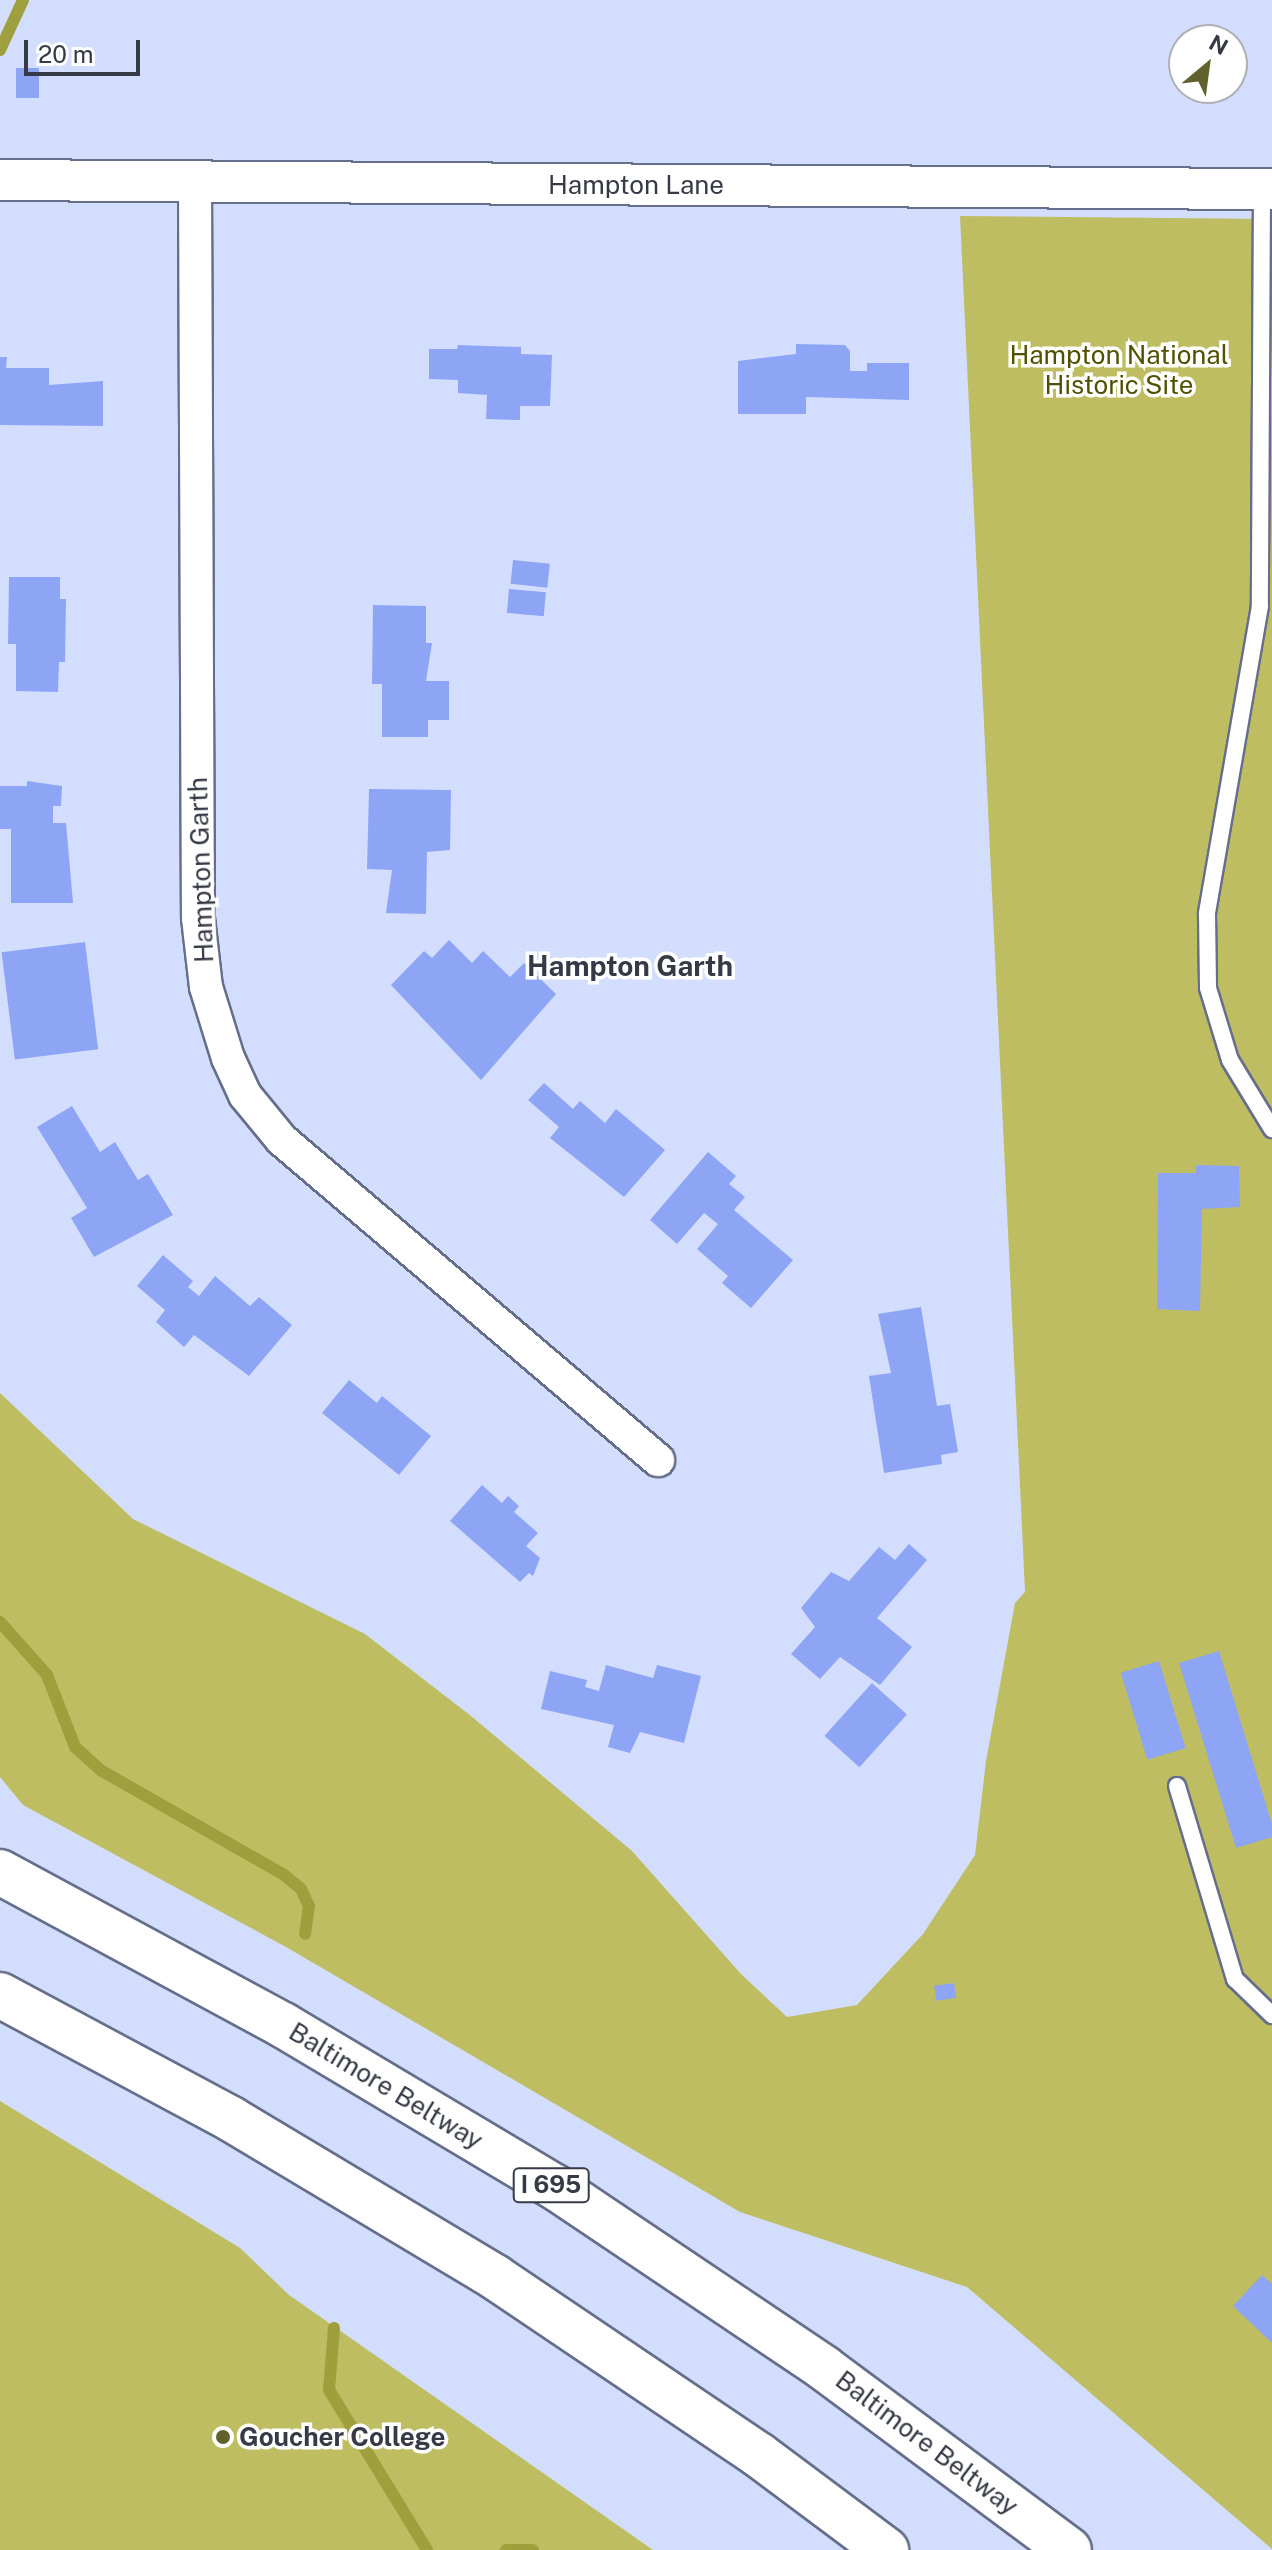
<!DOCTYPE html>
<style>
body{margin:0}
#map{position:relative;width:1272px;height:2550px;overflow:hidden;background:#d3defe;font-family:"Public Sans",sans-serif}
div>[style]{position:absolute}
.green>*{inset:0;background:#bebd61}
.stream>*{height:12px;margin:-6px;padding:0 6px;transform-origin:6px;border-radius:6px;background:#a09f3d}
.building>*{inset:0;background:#8ea5f6;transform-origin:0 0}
.roads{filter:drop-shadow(2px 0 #656e8b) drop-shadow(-2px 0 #656e8b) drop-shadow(0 2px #656e8b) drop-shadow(0 -2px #656e8b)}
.service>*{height:16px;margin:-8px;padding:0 8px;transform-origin:8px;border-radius:8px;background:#fff}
.minor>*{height:32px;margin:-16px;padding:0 16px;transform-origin:16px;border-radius:16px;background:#fff}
.tertiary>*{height:40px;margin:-20px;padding:0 20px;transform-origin:20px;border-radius:20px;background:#fff}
.motorway>*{height:44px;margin:-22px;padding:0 22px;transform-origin:22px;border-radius:22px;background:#fff}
.dots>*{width:22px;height:22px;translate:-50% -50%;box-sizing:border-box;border:4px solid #fff;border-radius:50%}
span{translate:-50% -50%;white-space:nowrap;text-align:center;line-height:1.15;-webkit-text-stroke:7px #fff;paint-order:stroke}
.shield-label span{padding:2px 6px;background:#fff;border:2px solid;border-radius:6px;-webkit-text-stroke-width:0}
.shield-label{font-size:24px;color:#363a46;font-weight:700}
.street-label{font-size:26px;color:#363a46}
.park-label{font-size:26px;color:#515001}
.poi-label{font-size:26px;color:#363a46;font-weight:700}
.left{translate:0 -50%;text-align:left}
.neighbourhood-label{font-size:28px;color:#363a46;font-weight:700}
.north{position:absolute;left:1168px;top:24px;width:80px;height:80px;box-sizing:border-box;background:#fff;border:2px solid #afb0b5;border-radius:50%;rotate:29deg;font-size:22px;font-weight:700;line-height:32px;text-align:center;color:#363a46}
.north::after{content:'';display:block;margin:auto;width:28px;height:36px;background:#61612e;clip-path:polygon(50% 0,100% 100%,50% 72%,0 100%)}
.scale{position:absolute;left:24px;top:40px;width:116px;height:36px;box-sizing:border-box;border:4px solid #363a46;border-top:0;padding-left:10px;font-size:24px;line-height:28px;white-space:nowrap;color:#363a46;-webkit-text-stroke:6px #fff;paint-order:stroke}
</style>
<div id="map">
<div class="green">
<div style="clip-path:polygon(960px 216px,1272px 219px,1272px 2549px,967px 2287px,740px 2212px,286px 1947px,23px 1805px,0 1777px,0 1393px,133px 1519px,365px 1634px,471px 1716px,632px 1851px,741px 1974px,787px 2017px,857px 2005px,923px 1934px,975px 1855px,986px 1761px,1015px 1603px,1025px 1592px)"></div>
<div style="clip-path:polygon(0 2101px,240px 2248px,289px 2295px,653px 2550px,0 2550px)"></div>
</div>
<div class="stream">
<div style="left:0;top:50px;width:55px;rotate:-65.3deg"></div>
<div style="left:0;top:1622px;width:71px;rotate:48.4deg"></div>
<div style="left:47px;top:1675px;width:77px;rotate:68.7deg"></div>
<div style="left:75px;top:1747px;width:36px;rotate:42deg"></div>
<div style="left:102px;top:1771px;width:210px;rotate:29.7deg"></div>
<div style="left:284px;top:1875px;width:22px;rotate:39deg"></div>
<div style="left:301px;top:1889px;width:19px;rotate:65deg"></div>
<div style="left:309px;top:1906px;width:28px;rotate:98deg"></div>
<div style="left:334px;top:2328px;width:62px;rotate:94.6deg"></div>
<div style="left:329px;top:2390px;width:188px;rotate:58.5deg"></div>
<div style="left:506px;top:2550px;width:27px"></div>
</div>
<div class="building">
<div style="left:16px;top:68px;width:23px;height:30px"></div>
<div style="clip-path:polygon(796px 344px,845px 345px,850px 351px,850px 371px,867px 371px,867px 363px,909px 363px,909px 400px,806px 397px,806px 414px,738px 414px,738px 361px,796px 354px)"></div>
<div style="clip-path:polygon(458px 345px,521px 347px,521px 354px,552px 355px,550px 406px,520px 406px,520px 420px,486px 419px,487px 395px,458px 393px,458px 380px,429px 379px,429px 349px,457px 349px)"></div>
<div style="clip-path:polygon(0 357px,7px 357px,6px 368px,49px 368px,49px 385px,103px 381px,103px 426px,0 425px)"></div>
<div style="left:513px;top:560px;width:37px;height:24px;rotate:6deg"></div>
<div style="clip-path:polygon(9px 577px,60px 577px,60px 599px,66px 599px,65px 662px,59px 662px,58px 692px,16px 691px,16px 644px,8px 644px)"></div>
<div style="left:509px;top:589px;width:37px;height:24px;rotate:5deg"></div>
<div style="clip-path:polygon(373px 605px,426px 606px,426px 643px,432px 643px,426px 681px,449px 681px,449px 720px,428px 720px,428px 737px,382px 737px,382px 684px,372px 684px)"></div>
<div style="clip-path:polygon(27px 781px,62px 786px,61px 806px,53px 806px,53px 823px,66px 823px,73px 903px,11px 903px,11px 829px,0 829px,0 786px,27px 786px)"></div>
<div style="clip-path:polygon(369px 789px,451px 790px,450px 850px,427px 852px,426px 914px,386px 913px,392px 870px,367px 869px)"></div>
<div style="clip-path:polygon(449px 940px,472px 963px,483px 951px,510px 977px,524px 963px,556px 994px,481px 1080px,391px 985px,424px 951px,432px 958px)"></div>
<div style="left:85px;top:942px;width:108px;height:84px;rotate:83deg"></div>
<div style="clip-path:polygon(544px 1083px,573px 1109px,580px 1101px,605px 1123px,616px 1109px,665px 1150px,624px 1197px,550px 1138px,559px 1127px,528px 1100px)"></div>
<div style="clip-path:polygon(72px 1106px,100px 1152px,115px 1142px,138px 1180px,148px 1174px,173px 1215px,94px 1257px,71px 1218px,87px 1208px,37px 1127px)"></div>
<div style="clip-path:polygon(708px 1152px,736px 1176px,729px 1184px,745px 1197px,734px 1210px,793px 1260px,751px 1308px,722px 1283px,728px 1276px,697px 1249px,718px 1224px,704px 1213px,677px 1244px,650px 1220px)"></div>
<div style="clip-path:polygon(1195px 1165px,1239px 1166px,1240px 1207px,1202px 1209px,1200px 1311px,1157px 1309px,1158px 1173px,1196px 1173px)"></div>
<div style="clip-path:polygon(163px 1255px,193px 1281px,188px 1287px,199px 1296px,215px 1276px,250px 1306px,259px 1297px,292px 1325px,249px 1376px,194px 1335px,184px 1347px,156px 1322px,165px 1310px,137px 1286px)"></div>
<div style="clip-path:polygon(921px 1307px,937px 1406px,950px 1404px,958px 1452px,941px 1455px,942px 1464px,884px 1473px,869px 1376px,891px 1373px,878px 1314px)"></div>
<div style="clip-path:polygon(349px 1380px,377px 1403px,382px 1396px,431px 1436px,399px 1475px,322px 1413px)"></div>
<div style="clip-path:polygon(482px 1485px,502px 1503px,508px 1496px,519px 1506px,514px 1512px,538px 1533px,526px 1546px,540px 1558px,533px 1576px,529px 1573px,520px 1582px,450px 1521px)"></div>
<div style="clip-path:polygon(909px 1544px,927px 1560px,877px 1618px,912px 1647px,880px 1685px,840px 1657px,820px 1679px,791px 1654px,815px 1627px,801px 1608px,831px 1572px,849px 1581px,879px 1547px,895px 1560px)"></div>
<div style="clip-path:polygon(1219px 1651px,1272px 1824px,1272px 1837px,1236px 1848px,1179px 1663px)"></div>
<div style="left:1159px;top:1661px;width:91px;height:40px;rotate:73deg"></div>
<div style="clip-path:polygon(606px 1665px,653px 1678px,657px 1665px,701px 1676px,684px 1743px,640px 1732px,630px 1753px,608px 1747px,614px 1725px,541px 1709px,550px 1671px,587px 1680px,585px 1687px,599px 1691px)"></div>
<div style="left:872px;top:1683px;width:47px;height:71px;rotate:42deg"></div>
<div style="left:954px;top:1983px;width:15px;height:20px;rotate:82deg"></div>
<div style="clip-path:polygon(1262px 2275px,1272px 2284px,1272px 2343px,1233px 2306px)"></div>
</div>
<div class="roads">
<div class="service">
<div style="left:1262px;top:190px;width:416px;rotate:90.3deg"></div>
<div style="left:1260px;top:606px;width:313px;rotate:99.8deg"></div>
<div style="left:1207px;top:914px;width:74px;rotate:89.2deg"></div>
<div style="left:1208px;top:988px;width:75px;rotate:73deg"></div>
<div style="left:1230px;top:1060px;width:81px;rotate:58.7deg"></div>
<div style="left:1177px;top:1786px;width:202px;rotate:73.3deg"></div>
<div style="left:1235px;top:1979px;width:52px;rotate:44.2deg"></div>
</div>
<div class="minor">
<div style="left:195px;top:183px;width:735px;rotate:89.77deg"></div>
<div style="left:198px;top:918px;width:69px;rotate:83.4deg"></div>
<div style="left:206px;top:987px;width:74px;rotate:72.8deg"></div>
<div style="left:228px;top:1058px;width:41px;rotate:65.3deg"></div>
<div style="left:245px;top:1095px;width:58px;rotate:50.6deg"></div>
<div style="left:282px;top:1140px;width:494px;rotate:40.4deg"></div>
</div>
<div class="tertiary">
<div style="left:0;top:180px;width:1272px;rotate:0.41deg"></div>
</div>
<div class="motorway">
<div style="left:0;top:1872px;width:322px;rotate:28.4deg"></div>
<div style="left:283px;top:2025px;width:317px;rotate:30.8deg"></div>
<div style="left:555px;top:2187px;width:324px;rotate:33.9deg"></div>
<div style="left:824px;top:2368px;width:305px;rotate:36.6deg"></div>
<div style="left:0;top:1995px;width:262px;rotate:28.2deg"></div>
<div style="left:231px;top:2119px;width:308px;rotate:30.9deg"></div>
<div style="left:495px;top:2277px;width:318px;rotate:34deg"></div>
<div style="left:759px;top:2455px;width:159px;rotate:36.8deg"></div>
</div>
</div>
<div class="dots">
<div style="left:223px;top:2437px;background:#61612e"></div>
</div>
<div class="shield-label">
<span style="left:551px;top:2185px">I 695</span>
</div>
<div class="street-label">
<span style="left:636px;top:185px">Hampton Lane</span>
<span style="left:201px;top:870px;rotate:-92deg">Hampton Garth</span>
<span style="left:386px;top:2086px;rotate:31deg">Baltimore Beltway</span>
<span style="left:927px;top:2443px;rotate:37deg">Baltimore Beltway</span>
</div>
<div class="park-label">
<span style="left:1119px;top:370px">Hampton National<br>Historic Site</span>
</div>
<div class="poi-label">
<span class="left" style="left:239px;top:2437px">Goucher College</span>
</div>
<div class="neighbourhood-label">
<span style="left:630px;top:966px">Hampton Garth</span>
</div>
<div class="north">N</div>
<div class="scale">20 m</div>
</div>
